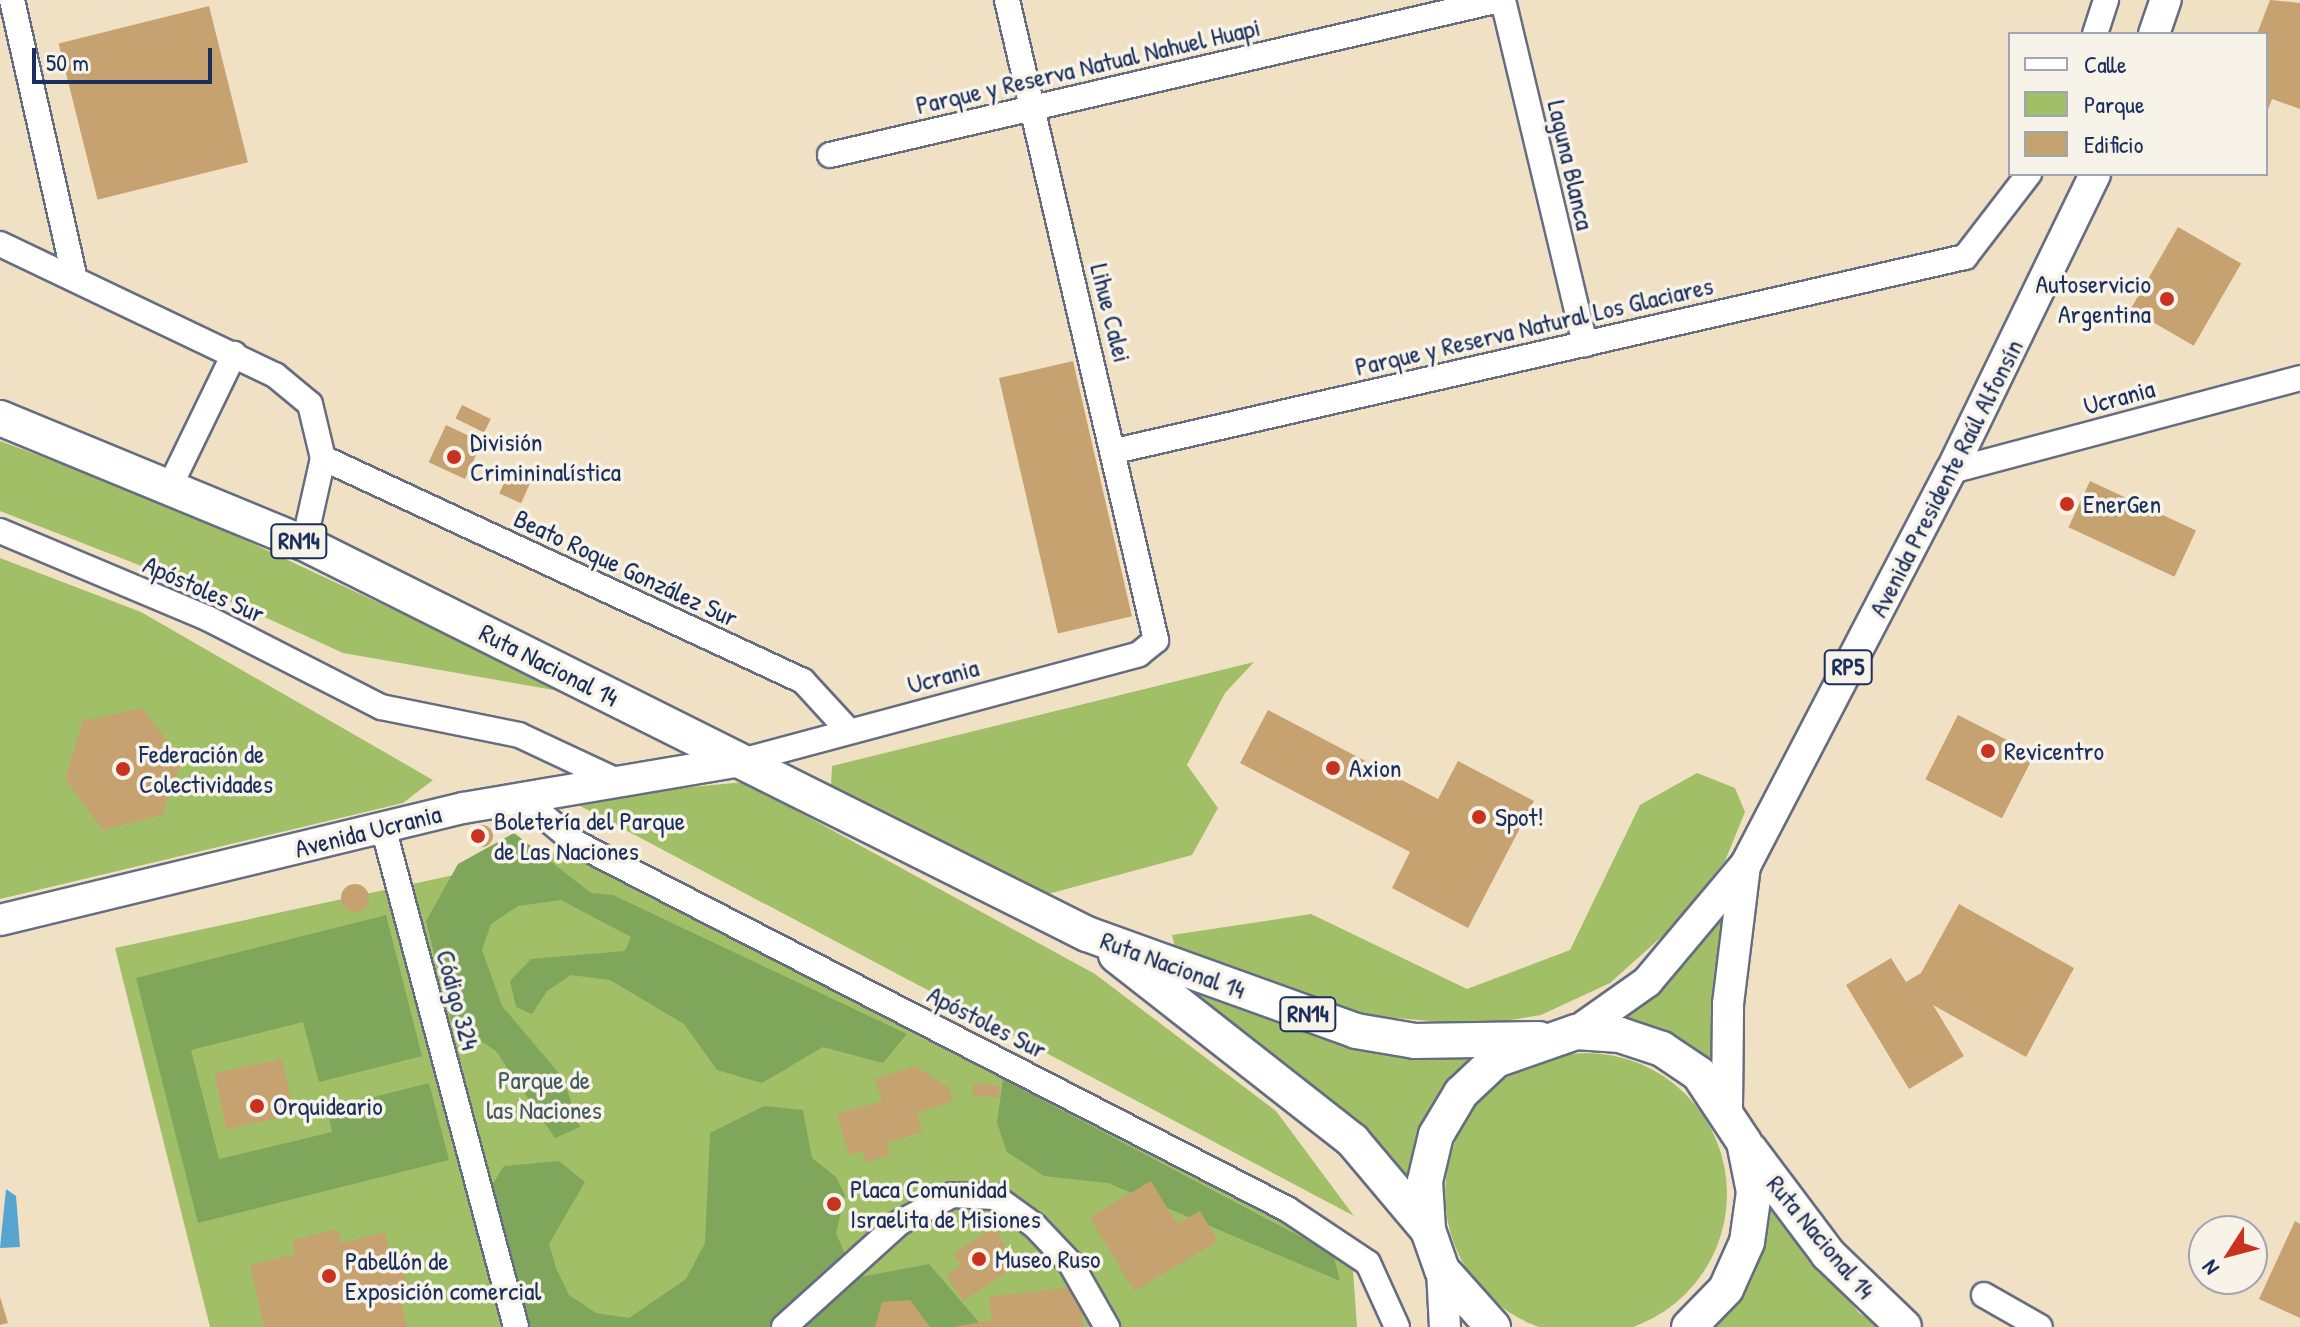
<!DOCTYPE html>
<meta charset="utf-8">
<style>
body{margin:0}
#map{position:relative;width:2300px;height:1327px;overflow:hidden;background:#f1e1c4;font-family:"Patrick Hand",sans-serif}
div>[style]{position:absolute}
.green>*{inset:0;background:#a0bf67}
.round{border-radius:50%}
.forest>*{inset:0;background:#80a65c}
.water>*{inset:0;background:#56a5d0}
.building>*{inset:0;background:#c7a271;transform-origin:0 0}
.roads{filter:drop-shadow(2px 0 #666d82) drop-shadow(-2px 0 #666d82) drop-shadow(0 2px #666d82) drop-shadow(0 -2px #666d82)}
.minor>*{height:24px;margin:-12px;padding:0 12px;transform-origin:12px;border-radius:12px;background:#fff}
.major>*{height:30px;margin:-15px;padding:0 15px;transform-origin:15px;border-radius:15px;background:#fff}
.highway>*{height:34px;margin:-17px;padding:0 17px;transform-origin:17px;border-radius:17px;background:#fff}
.dots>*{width:22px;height:22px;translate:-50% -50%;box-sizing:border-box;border:4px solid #f7f3e8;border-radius:50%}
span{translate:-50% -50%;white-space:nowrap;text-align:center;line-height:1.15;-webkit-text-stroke:7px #f7f3e8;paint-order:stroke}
.shield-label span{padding:2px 6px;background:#f7f3e8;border:2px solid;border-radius:6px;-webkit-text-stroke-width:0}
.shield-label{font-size:24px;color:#1b2f5e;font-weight:700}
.street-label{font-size:26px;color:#1b2f5e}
.poi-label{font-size:26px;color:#1b2f5e}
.right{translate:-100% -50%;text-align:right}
.left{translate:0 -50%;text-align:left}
.park-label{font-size:26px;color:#435a61}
.legend{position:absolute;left:2008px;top:32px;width:260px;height:144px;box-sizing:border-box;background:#f7f3e8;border:2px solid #9fa5b1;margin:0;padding:10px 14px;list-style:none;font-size:24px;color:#1b2f5e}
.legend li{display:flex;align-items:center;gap:16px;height:40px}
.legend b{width:40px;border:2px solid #9fa5b1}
.north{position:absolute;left:2188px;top:1215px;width:80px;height:80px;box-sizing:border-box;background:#f7f3e8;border:2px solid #9fa5b1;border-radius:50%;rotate:234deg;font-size:22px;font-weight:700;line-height:32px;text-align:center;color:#1b2f5e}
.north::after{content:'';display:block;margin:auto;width:28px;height:36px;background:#c8321e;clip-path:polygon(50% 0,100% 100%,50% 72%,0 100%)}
.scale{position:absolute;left:32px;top:48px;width:180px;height:36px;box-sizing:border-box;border:4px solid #1b2f5e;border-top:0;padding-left:10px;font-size:24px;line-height:28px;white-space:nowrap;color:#1b2f5e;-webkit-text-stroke:6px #f7f3e8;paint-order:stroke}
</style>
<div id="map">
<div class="green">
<div style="clip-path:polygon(0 441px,162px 501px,571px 693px,343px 653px,216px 595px,0 511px)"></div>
<div style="clip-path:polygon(0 558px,141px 612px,433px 780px,403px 803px,0 899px)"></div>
<div style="clip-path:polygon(1254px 662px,1225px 693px,1187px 765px,1218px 808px,1192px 855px,1048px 894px,831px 786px,832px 766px)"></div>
<div style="clip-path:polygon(1697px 773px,1735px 788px,1745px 812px,1725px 861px,1668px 931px,1610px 983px,1541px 1015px,1480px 1025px,1358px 1015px,1176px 952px,1172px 935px,1311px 914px,1467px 989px,1570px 950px,1640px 805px)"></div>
<div style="clip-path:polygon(744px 782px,1095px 974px,1276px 1111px,1354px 1216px,567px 799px)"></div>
<div style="clip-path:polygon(575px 849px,1352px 1256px,1357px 1327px,210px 1327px,115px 948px)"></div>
<div style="clip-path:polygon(1728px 907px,1713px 1077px,1664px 1031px,1603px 1022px)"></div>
<div style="clip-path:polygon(1175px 983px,1484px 1053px,1409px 1198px,1321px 1091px)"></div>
<div class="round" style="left:1445px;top:1053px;width:282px;height:282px"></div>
<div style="clip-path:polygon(1761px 1187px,1859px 1313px,1881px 1327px,1700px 1327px)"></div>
</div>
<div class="forest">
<div style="clip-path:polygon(514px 833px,591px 893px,613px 895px,907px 1034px,883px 1063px,823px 1047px,762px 1083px,717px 1070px,684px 1024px,610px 980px,571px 975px,547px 991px,532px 1014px,516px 1007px,510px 981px,531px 959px,625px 951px,631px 937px,561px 900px,518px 906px,491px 924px,482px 950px,502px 1006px,563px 1078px,580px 1127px,555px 1138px,496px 1051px,451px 1021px,426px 921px,458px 864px)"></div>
<div style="clip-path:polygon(386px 915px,422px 1056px,319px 1082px,303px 1022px,191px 1050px,219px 1159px,332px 1132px,327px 1109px,429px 1083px,449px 1160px,198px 1223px,136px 978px)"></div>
<div style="clip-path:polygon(1003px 1079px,1333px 1254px,1340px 1281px,1108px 1183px,1044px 1176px,1007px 1152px,997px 1123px)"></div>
<div style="clip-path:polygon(764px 1106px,803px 1110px,812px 1158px,836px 1177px,845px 1195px,836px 1233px,855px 1278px,929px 1264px,983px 1327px,528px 1327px,491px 1187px,504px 1166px,559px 1161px,585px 1182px,549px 1244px,556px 1268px,569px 1295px,596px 1313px,629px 1318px,686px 1279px,705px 1243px,710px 1133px)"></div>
</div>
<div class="water">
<div style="clip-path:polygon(6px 1189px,16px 1196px,20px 1247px,0 1248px)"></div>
</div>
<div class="building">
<div style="clip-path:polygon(2270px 0,2300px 3px,2300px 109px,2272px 99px,2266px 115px,2266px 34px,2257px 34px)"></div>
<div style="left:209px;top:6px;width:161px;height:155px;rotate:76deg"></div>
<div style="left:2178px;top:227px;width:73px;height:95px;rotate:30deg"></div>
<div style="left:1073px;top:361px;width:262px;height:76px;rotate:77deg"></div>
<div style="left:462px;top:405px;width:32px;height:15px;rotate:26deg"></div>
<div style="left:446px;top:425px;width:40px;height:41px;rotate:25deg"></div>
<div style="left:511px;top:467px;width:24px;height:29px;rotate:24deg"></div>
<div style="left:2090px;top:481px;width:117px;height:51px;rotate:25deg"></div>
<div style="clip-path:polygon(142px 708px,182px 760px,162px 815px,103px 830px,65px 779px,83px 721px)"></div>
<div style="clip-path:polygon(1268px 710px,1438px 799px,1458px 761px,1534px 801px,1468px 928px,1392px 888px,1410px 852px,1240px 763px)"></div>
<div style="left:1958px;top:715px;width:86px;height:72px;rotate:27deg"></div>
<div class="round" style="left:471px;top:825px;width:22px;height:22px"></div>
<div class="round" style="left:341px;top:884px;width:28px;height:28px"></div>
<div style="clip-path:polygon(1959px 904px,2074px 968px,2026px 1057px,1933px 1005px,1964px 1056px,1909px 1089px,1846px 985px,1891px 958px,1906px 982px,1921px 973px)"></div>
<div style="left:282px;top:1059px;width:57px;height:69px;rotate:78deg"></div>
<div style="clip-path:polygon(915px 1066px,949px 1088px,953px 1101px,917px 1113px,923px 1132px,886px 1143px,890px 1155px,866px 1162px,863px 1151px,849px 1155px,837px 1114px,882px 1101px,875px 1079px)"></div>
<div style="left:974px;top:1083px;width:26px;height:12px;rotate:7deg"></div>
<div style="clip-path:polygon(1151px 1181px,1177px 1224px,1200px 1211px,1218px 1241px,1134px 1291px,1090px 1217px)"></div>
<div style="clip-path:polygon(2295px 1221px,2300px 1224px,2300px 1318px,2259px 1299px)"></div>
<div style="clip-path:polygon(994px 1227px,1006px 1246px,996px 1252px,1008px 1271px,963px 1301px,946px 1275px,961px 1265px,954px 1253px)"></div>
<div style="clip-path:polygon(338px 1229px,341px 1243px,385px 1232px,391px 1259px,401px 1256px,409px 1287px,398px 1289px,407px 1327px,264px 1327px,250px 1265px,295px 1254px,293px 1240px)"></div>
<div style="clip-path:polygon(1078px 1286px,1083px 1327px,954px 1327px,992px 1320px,989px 1297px)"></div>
<div style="clip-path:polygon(0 1297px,8px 1323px,0 1325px)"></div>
<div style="clip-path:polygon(910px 1300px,930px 1327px,875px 1327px,882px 1302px)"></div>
</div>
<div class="roads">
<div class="minor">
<div style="left:12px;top:0;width:286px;rotate:77.3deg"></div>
<div style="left:1503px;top:0;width:354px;rotate:76.6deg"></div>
<div style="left:2095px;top:34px;width:36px;rotate:-72deg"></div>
<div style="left:830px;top:155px;width:687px;rotate:-13.04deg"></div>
<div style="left:0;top:244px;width:305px;rotate:25.5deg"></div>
<div style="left:275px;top:375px;width:45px;rotate:39.6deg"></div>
<div style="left:310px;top:404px;width:56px;rotate:76.5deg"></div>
<div style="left:323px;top:458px;width:87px;rotate:102.6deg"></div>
<div style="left:1115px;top:451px;width:872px;rotate:-12.86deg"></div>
<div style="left:1965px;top:257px;width:105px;rotate:-52.4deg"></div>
<div style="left:323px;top:458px;width:529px;rotate:24.92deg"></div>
<div style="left:803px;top:681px;width:67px;rotate:47.4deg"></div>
<div style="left:1951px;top:471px;width:361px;rotate:-14.9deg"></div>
<div style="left:170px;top:486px;width:147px;rotate:-64.1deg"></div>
<div style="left:0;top:531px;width:227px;rotate:22.8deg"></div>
<div style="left:209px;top:619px;width:193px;rotate:27.1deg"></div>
<div style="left:381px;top:707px;width:141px;rotate:11.5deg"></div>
<div style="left:519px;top:735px;width:104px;rotate:25.1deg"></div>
<div style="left:741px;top:761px;width:412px;rotate:-15deg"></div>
<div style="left:1139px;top:654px;width:22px;rotate:-39deg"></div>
<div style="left:1156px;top:640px;width:657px;rotate:-103.11deg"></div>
<div style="left:521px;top:797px;width:72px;rotate:39.9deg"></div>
<div style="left:576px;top:843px;width:800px;rotate:27.24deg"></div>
<div style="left:1287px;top:1209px;width:97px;rotate:33.7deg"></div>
<div style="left:1368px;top:1263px;width:70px;rotate:65.6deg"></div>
<div style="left:383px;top:827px;width:517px;rotate:75.1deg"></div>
<div style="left:1984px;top:1295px;width:64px;rotate:29.7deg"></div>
<div style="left:784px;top:1327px;width:155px;rotate:-42.1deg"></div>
<div style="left:899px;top:1223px;width:60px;rotate:-27.8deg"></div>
<div style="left:952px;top:1195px;width:43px;rotate:2.7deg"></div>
<div style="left:995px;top:1197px;width:49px;rotate:35.9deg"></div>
<div style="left:1035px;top:1226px;width:52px;rotate:46.5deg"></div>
<div style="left:1071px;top:1264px;width:73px;rotate:60.3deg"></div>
</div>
<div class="major">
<div style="left:2154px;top:34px;width:36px;rotate:-71deg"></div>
<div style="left:0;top:920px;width:476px;rotate:-13.6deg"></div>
<div style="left:463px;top:808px;width:282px;rotate:-9.6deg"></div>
<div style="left:1576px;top:1032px;width:87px;rotate:-35.2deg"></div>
<div style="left:1647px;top:982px;width:154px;rotate:-50deg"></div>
<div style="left:1746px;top:864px;width:443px;rotate:-62.5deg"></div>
<div style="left:1951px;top:471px;width:330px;rotate:-64.1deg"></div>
<div style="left:1727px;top:1107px;width:103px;rotate:-89.4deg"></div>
<div style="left:1728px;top:1004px;width:139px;rotate:-83deg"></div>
<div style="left:1442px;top:1270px;width:57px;rotate:87deg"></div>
</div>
<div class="highway">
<div style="left:0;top:418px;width:329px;rotate:22.4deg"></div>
<div style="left:304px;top:543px;width:875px;rotate:26.54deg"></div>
<div style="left:1087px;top:934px;width:286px;rotate:19.8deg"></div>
<div style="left:1356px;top:1031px;width:60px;rotate:9.6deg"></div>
<div style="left:1415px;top:1041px;width:124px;rotate:-0.9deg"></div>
<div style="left:1116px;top:955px;width:301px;rotate:38.1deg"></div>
<div style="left:1353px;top:1141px;width:116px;rotate:49.9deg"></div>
<div style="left:1750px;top:1150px;width:130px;rotate:53.1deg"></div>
<div style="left:1828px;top:1254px;width:105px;rotate:43.8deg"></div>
<div style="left:1493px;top:1327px;width:76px;rotate:-131.8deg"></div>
<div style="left:1442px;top:1270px;width:42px;rotate:-109.3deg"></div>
<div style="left:1428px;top:1230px;width:49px;rotate:-93.5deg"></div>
<div style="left:1425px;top:1181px;width:47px;rotate:-76.6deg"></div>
<div style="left:1436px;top:1135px;width:49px;rotate:-59.2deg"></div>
<div style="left:1461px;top:1093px;width:48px;rotate:-43.3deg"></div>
<div style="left:1496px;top:1060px;width:85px;rotate:-19.3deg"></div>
<div style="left:1576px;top:1032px;width:44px;rotate:3.9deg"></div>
<div style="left:1620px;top:1035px;width:44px;rotate:18.4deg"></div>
<div style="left:1662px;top:1049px;width:45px;rotate:34deg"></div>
<div style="left:1699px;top:1074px;width:82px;rotate:56.5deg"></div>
<div style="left:1744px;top:1142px;width:51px;rotate:78.7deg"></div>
<div style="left:1754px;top:1192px;width:50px;rotate:98deg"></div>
<div style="left:1747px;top:1242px;width:51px;rotate:114.1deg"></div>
<div style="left:1726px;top:1289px;width:53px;rotate:134.2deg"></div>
</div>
</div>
<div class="dots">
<div style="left:2167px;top:299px;background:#c8321e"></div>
<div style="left:454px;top:457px;background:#c8321e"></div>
<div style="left:2067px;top:504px;background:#c8321e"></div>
<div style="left:1988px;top:751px;background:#c8321e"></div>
<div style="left:1333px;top:768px;background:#c8321e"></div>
<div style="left:123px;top:769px;background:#c8321e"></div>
<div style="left:1479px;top:817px;background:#c8321e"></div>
<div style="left:478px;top:836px;background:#c8321e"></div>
<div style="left:257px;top:1106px;background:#c8321e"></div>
<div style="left:834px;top:1204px;background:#c8321e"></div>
<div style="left:979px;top:1259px;background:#c8321e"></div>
<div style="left:329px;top:1276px;background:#c8321e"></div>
</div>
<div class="shield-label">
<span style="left:299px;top:541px">RN14</span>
<span style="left:1848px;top:667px">RP5</span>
<span style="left:1308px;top:1014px">RN14</span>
</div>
<div class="street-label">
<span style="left:1088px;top:66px;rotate:-13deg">Parque y Reserva Natual Nahuel Huapi</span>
<span style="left:1571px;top:165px;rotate:77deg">Laguna Blanca</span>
<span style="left:1111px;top:313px;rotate:76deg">Lihue Calei</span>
<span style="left:1534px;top:326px;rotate:-13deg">Parque y Reserva Natural Los Glaciares</span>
<span style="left:2119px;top:397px;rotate:-15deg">Ucrania</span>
<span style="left:1946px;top:478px;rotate:-63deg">Avenida Presidente Raúl Alfonsín</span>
<span style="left:626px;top:568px;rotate:25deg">Beato Roque González Sur</span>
<span style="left:204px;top:589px;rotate:24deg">Apóstoles Sur</span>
<span style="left:549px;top:665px;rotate:27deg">Ruta Nacional 14</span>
<span style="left:943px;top:676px;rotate:-15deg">Ucrania</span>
<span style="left:368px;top:831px;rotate:-14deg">Avenida Ucrania</span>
<span style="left:1173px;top:965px;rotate:20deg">Ruta Nacional 14</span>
<span style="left:458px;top:1000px;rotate:75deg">Código 324</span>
<span style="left:987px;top:1022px;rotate:27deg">Apóstoles Sur</span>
<span style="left:1821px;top:1237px;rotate:50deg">Ruta Nacional 14</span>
</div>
<div class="poi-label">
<span class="right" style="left:2151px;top:299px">Autoservicio<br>Argentina</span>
<span class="left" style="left:470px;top:457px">División<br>Crimininalística</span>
<span class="left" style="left:2083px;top:504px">EnerGen</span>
<span class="left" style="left:2004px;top:751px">Revicentro</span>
<span class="left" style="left:139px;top:769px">Federación de<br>Colectividades</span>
<span class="left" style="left:1349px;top:768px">Axion</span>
<span class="left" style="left:1495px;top:817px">Spot!</span>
<span class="left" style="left:494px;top:836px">Boletería del Parque<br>de Las Naciones</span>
<span class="left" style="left:273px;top:1106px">Orquideario</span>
<span class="left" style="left:850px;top:1204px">Placa Comunidad<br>Israelita de Misiones</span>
<span class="left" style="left:995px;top:1259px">Museo Ruso</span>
<span class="left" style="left:345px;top:1276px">Pabellón de<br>Exposición comercial</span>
</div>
<div class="park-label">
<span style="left:544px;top:1095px">Parque de<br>las Naciones</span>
</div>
<ul class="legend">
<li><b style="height:10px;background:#fff"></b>Calle</li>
<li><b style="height:22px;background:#a0bf67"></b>Parque</li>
<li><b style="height:22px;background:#c7a271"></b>Edificio</li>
</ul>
<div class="north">N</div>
<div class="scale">50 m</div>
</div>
